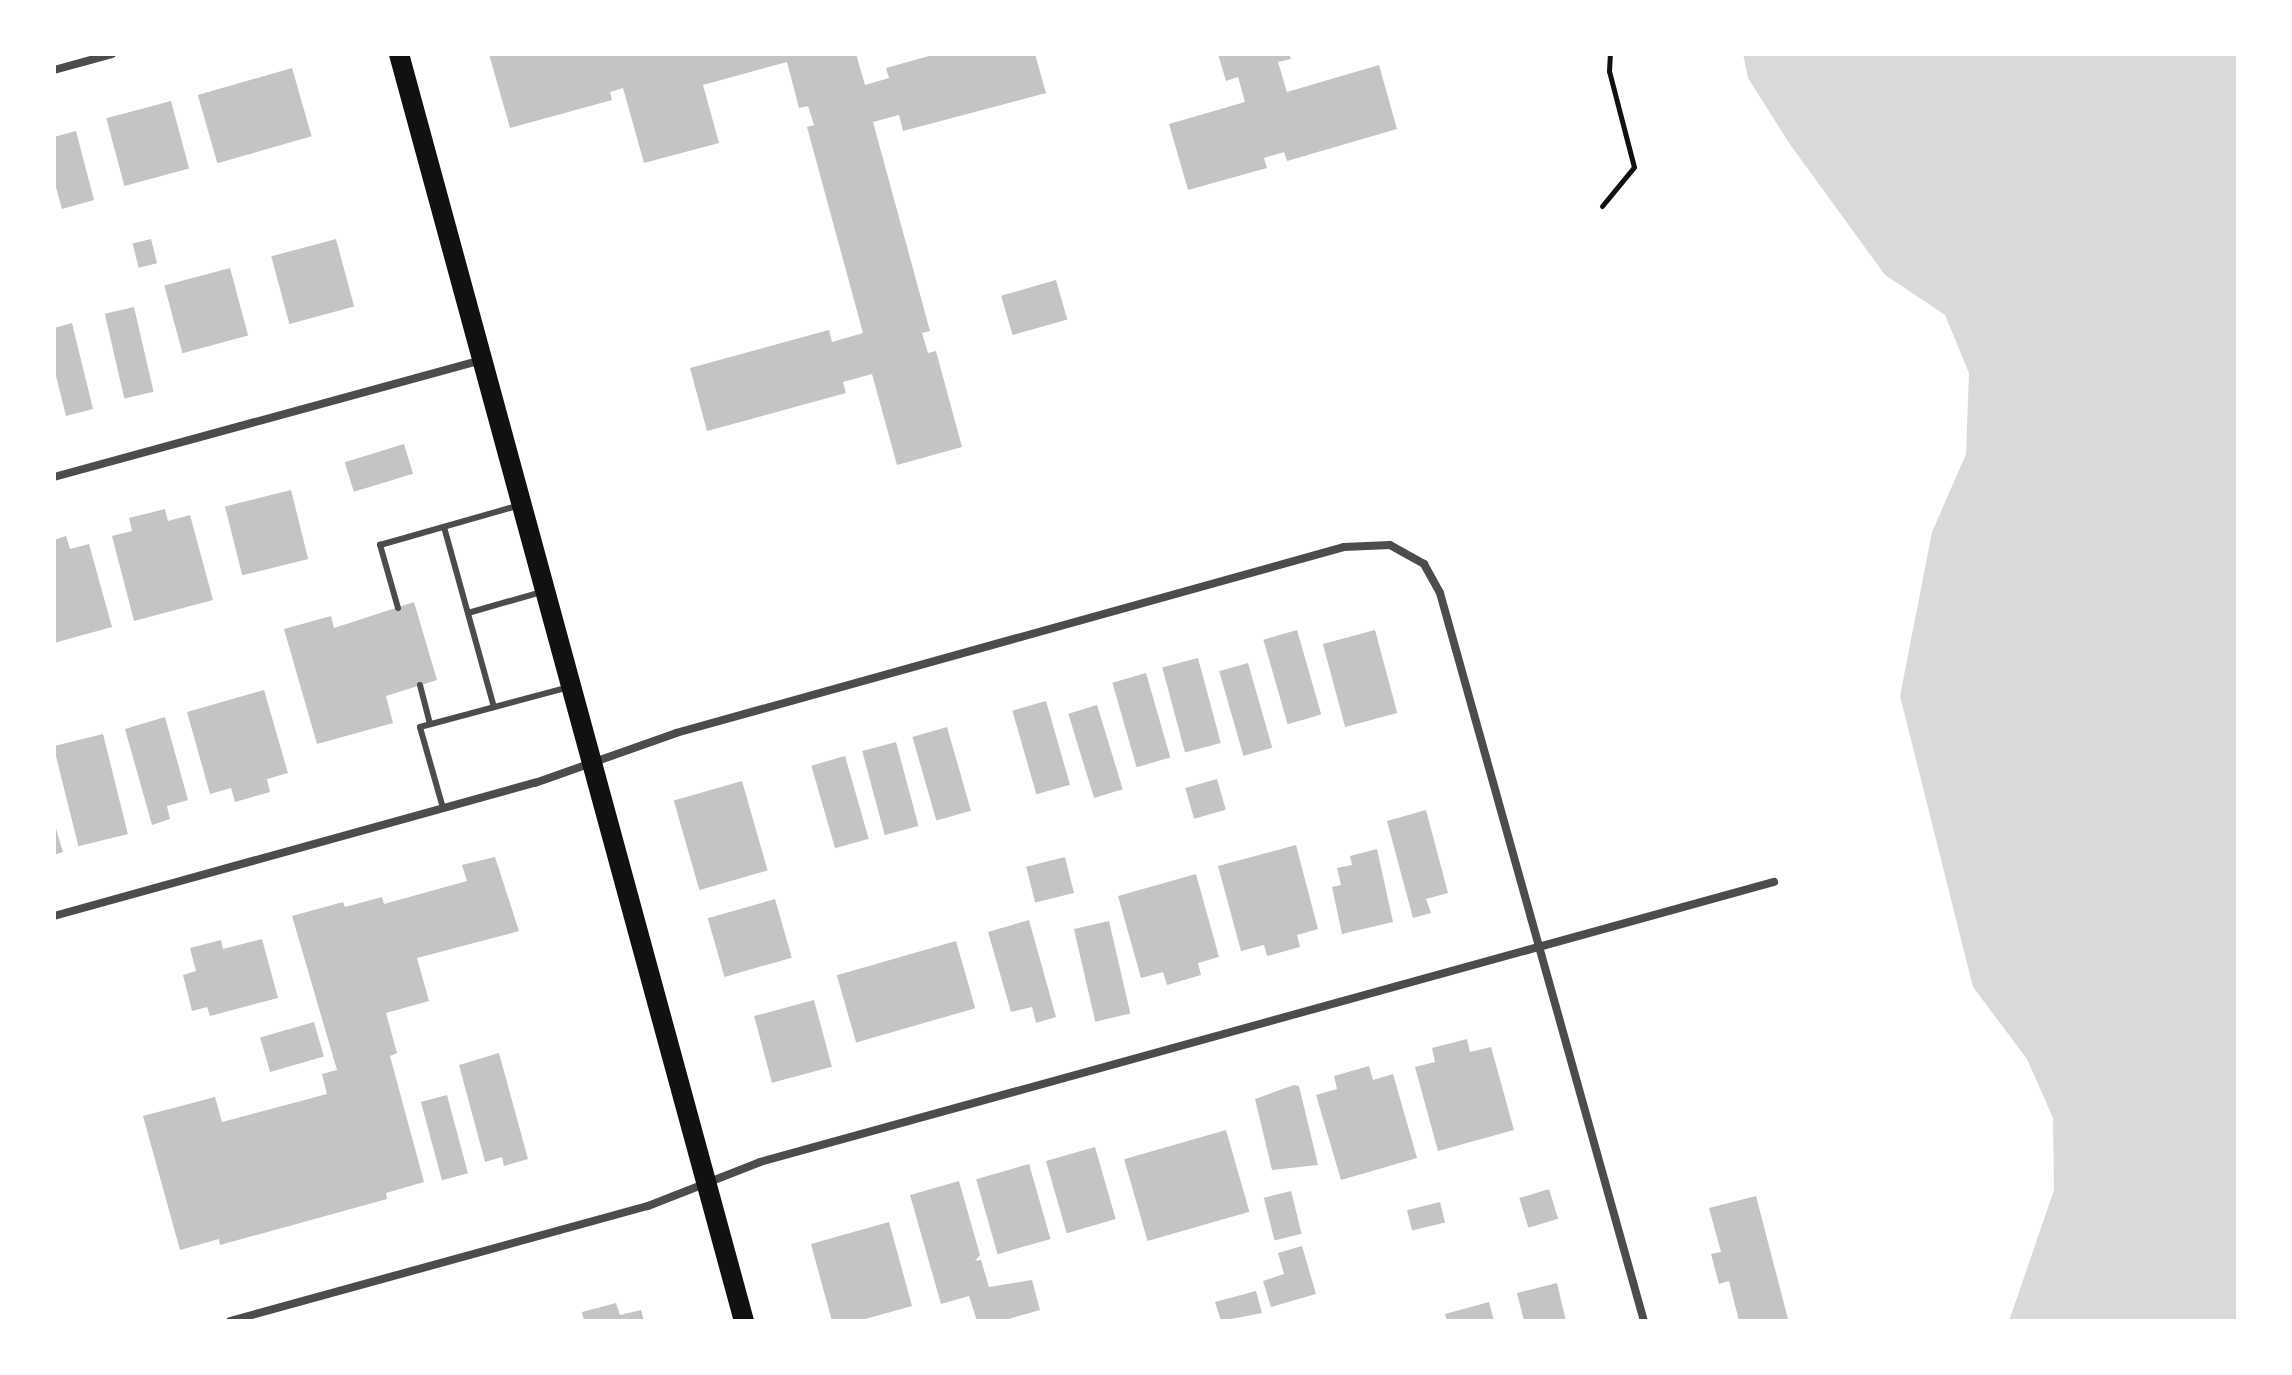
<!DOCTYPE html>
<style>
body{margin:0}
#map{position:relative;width:2292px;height:1375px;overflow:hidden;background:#fff;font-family:"Open Sans",sans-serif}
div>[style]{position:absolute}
.water>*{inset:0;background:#d9d9d9}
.building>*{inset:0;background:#c4c4c4;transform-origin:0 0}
.path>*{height:5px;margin:-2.5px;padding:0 2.5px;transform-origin:2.5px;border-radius:2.5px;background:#111}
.service>*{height:6px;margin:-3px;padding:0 3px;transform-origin:3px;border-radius:3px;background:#4c4c4c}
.minor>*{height:8px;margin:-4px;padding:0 4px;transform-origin:4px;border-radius:4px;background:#4c4c4c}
.primary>*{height:20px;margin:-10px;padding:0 10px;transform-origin:10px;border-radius:10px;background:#111}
span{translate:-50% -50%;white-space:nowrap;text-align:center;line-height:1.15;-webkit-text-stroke:6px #fff;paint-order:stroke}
.frame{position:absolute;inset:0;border:56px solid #fff;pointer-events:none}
</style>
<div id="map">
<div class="water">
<div style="clip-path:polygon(1743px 54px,2238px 54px,2238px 1321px,2009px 1321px,2054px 1190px,2053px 1118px,2027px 1059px,1973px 987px,1900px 696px,1932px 532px,1966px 454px,1969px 373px,1945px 315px,1885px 275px,1789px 143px,1748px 78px)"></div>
</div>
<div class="building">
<div style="clip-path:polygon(489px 54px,856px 54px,865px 85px,889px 78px,886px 68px,936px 54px,1035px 54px,1046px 93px,903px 131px,899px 115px,873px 122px,930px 331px,922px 333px,928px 353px,936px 351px,962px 447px,897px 465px,872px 374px,843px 382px,846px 393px,707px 431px,690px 368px,829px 330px,832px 342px,863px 333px,807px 127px,814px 125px,808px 106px,799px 108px,787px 62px,703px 85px,719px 143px,644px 163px,623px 88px,610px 92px,612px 100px,510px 128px)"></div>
<div style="clip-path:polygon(1218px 54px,1289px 54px,1291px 59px,1278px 62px,1287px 92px,1379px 65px,1397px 129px,1287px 161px,1284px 152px,1264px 158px,1267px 168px,1188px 190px,1169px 124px,1245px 102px,1238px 77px,1226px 81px)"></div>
<div style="left:292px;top:68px;width:71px;height:98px;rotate:74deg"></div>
<div style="left:171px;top:101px;width:70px;height:67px;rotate:75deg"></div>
<div style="clip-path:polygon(76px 131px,94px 200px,62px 209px,54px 180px,54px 137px)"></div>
<div style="left:151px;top:239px;width:25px;height:19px;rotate:76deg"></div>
<div style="left:336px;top:239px;width:70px;height:67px;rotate:75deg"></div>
<div style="left:230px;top:268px;width:70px;height:68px;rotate:75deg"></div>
<div style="left:1056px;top:280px;width:41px;height:57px;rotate:74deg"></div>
<div style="left:134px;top:307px;width:87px;height:30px;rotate:77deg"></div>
<div style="clip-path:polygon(72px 323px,93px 409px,66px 416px,54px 368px,54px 328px)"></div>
<div style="left:404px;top:444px;width:31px;height:62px;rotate:73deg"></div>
<div style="left:291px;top:490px;width:71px;height:68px;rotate:76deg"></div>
<div style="clip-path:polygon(165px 509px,168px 521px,190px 515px,213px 600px,134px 621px,112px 536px,132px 531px,129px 518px)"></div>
<div style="clip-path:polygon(66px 536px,70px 549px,89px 544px,112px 627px,54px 643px,54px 540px)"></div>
<div style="clip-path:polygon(414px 602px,437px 680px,386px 696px,393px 723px,317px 744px,284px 629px,331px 616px,334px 628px)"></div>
<div style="left:1297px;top:630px;width:88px;height:35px;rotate:74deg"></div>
<div style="left:1375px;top:630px;width:86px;height:54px;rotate:75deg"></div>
<div style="left:1198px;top:658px;width:88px;height:37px;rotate:75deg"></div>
<div style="left:1248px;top:663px;width:88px;height:30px;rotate:74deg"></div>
<div style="left:1146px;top:673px;width:88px;height:35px;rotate:74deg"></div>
<div style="clip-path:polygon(264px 690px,288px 773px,267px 779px,270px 792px,235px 802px,231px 788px,210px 794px,187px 712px)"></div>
<div style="left:1046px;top:701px;width:87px;height:35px;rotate:74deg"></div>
<div style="left:1097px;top:705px;width:88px;height:30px;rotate:73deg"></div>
<div style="clip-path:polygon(165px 717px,188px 800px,167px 806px,170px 819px,152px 825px,125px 729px)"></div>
<div style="left:947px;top:727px;width:87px;height:36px;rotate:74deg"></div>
<div style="left:103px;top:734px;width:103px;height:51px;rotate:76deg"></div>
<div style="left:896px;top:742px;width:87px;height:35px;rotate:75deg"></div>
<div style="left:845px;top:756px;width:86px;height:35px;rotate:74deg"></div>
<div style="left:1217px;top:779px;width:32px;height:33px;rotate:74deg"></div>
<div style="left:742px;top:781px;width:93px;height:71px;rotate:74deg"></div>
<div style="clip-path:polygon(1426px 810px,1448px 893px,1426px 899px,1431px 913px,1413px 918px,1387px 821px)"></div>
<div style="clip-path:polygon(54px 822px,63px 852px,54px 855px)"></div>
<div style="clip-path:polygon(1296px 845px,1318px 929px,1297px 935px,1300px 947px,1267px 956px,1264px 945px,1241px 951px,1218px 866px)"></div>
<div style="clip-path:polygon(1377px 849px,1393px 922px,1342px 934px,1332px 887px,1341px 885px,1337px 868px,1352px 865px,1350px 856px)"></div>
<div style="clip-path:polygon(495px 857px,519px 931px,417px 958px,429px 1001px,386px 1013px,397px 1053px,390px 1056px,424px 1182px,386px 1193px,387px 1199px,220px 1245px,219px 1239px,180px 1250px,143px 1116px,215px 1097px,222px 1122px,327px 1094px,322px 1074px,337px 1070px,292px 916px,343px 902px,345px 907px,382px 897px,384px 904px,467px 881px,462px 865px)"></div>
<div style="left:1065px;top:857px;width:37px;height:40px;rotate:76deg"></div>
<div style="clip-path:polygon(1196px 874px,1219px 957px,1198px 963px,1201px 975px,1167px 985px,1163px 972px,1141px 978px,1118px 896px)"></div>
<div style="left:775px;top:899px;width:61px;height:70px;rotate:74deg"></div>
<div style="clip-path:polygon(1029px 920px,1056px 1017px,1036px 1023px,1032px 1007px,1011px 1012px,988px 932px)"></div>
<div style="left:1109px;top:921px;width:95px;height:36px;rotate:77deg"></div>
<div style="clip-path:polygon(262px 939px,278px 998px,210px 1016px,207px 1007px,192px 1011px,183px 975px,196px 971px,190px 948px,221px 940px,223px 949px)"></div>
<div style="left:956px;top:941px;width:70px;height:124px;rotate:74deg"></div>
<div style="left:814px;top:1000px;width:69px;height:62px;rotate:75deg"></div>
<div style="left:314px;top:1022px;width:36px;height:56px;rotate:74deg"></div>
<div style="clip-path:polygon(1467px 1039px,1470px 1052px,1491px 1047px,1514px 1130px,1438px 1151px,1415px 1067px,1435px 1062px,1432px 1048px)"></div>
<div style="clip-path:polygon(499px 1053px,528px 1159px,504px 1166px,502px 1157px,485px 1162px,459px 1065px)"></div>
<div style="clip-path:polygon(1369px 1066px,1373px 1080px,1393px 1074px,1417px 1158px,1341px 1180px,1316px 1095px,1337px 1089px,1334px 1076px)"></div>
<div style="clip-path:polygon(1294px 1085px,1299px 1086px,1318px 1165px,1272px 1170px,1255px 1099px)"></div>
<div style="left:447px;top:1095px;width:81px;height:27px;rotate:75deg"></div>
<div style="left:1226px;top:1130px;width:85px;height:106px;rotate:74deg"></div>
<div style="left:1095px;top:1147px;width:75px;height:51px;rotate:74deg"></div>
<div style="left:1029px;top:1164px;width:78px;height:55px;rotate:74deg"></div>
<div style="clip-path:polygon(959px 1181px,980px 1255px,975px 1261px,981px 1260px,989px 1287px,1032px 1280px,1040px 1310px,1001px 1321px,977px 1321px,969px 1296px,941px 1304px,910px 1195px)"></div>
<div style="left:1549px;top:1189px;width:31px;height:31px;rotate:73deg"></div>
<div style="left:1291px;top:1191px;width:44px;height:28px;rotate:76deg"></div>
<div style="clip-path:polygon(1756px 1196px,1788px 1319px,1780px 1321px,1739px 1321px,1729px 1281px,1719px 1284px,1711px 1254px,1721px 1252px,1709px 1208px)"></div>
<div style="left:1440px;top:1202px;width:21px;height:34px;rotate:76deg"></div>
<div style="clip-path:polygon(889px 1222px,912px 1306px,858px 1321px,832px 1321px,811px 1244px)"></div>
<div style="clip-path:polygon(1302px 1246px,1316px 1294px,1271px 1307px,1263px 1281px,1284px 1274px,1278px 1253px)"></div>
<div style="clip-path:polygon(1557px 1283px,1566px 1321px,1524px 1321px,1517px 1293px)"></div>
<div style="clip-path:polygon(1256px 1291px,1262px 1313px,1221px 1321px,1215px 1302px)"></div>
<div style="clip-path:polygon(1489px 1302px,1494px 1321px,1447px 1321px,1445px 1314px)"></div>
<div style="clip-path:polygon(616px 1303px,620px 1315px,641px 1310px,644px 1321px,584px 1321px,582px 1312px)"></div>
</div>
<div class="path">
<div style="left:1602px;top:206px;width:50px;rotate:-50.6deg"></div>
<div style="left:1634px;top:167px;width:99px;rotate:-104.6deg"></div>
<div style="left:1609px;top:71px;width:17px;rotate:-87deg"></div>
</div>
<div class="service">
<div style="left:444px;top:527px;width:187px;rotate:74.5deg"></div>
<div style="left:398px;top:608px;width:66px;rotate:-105.9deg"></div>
<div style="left:380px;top:545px;width:146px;rotate:-15.9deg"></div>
<div style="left:468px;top:613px;width:76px;rotate:-16deg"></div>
<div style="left:420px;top:685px;width:40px;rotate:75.6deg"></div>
<div style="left:443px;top:808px;width:84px;rotate:-105.9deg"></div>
<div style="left:420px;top:727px;width:154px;rotate:-15deg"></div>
</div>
<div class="minor">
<div style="left:54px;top:70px;width:60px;rotate:-15.4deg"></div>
<div style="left:54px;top:477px;width:444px;rotate:-15.3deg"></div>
<div style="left:54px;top:916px;width:499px;rotate:-15.5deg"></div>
<div style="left:535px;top:783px;width:150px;rotate:-19.5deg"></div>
<div style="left:676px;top:733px;width:693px;rotate:-15.56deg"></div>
<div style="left:1344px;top:547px;width:46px;rotate:-2.5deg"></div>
<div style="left:1390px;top:545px;width:39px;rotate:29deg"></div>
<div style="left:1424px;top:564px;width:33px;rotate:61deg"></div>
<div style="left:1440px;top:593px;width:756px;rotate:74.35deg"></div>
<div style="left:230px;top:1321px;width:434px;rotate:-15.4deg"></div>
<div style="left:648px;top:1206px;width:120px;rotate:-21.4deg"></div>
<div style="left:760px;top:1162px;width:1052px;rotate:-15.44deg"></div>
</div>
<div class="primary">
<div style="left:399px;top:54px;width:1313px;rotate:74.77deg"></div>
</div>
<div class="frame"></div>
</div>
